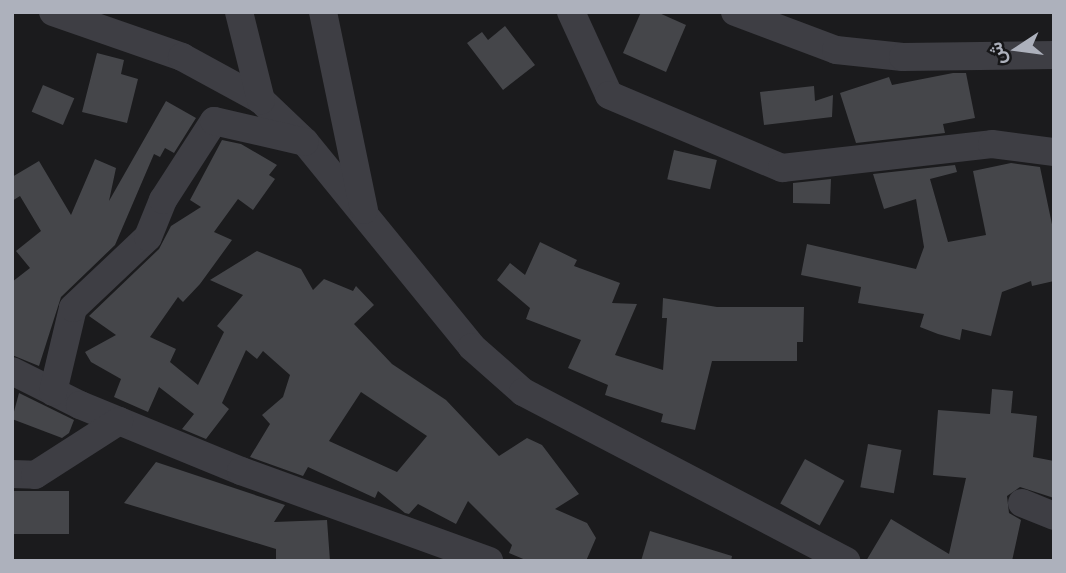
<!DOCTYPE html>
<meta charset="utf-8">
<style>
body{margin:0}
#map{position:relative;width:1066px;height:573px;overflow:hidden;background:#1b1b1d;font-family:Quicksand,Vazirmatn,sans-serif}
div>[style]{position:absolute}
.building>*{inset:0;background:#45464a;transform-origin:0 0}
.minor>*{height:28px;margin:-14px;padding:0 14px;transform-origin:14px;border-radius:14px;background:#3e3e44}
span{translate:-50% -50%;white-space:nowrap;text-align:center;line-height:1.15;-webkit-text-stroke:6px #161618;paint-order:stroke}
.frame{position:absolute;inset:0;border:14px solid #adb1bc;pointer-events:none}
.north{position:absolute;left:982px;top:14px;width:70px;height:70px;-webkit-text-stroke:5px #161618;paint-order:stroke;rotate:257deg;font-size:19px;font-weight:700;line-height:28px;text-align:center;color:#adb1bc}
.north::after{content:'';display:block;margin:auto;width:24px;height:32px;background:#adb1bc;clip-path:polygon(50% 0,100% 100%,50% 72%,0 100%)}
</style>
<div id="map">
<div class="building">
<div style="clip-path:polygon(641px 12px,657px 12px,686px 25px,666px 72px,623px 53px)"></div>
<div style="clip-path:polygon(505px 26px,535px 65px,503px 90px,467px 43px,482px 32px,488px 40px)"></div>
<div style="clip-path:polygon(97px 53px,124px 60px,121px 74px,138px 79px,127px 123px,82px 112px)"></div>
<div style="clip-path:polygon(953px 73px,966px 73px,975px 118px,943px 124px,945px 133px,856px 143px,840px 93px,889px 77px,892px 85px)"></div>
<div style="left:43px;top:85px;width:34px;height:29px;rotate:23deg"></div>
<div style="clip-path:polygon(814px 86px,815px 101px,833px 95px,832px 117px,764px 125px,760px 92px)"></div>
<div style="clip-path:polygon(166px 101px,196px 118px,174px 153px,165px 148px,160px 157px,154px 154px,115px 245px,61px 297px,39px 366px,12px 355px,12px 282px,30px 268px,16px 251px,41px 231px,20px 196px,12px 201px,12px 177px,39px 161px,71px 215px,95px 159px,116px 168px,109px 201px)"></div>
<div style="clip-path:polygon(evenodd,222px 140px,241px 144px,277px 165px,269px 175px,275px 179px,253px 210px,238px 199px,214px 232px,232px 240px,200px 284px,183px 302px,178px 297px,150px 337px,176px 349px,170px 362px,198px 385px,224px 332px,217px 326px,243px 295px,210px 280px,257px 251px,301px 269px,313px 290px,324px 279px,353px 291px,356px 286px,374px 305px,354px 324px,392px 364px,446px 400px,499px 456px,527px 438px,542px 445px,579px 494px,555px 509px,587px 523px,596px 538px,586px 561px,528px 561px,509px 553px,512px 545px,468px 501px,456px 524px,418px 504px,409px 514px,405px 513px,378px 491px,375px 498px,308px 467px,303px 476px,250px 457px,270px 424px,262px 415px,283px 397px,290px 375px,263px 351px,257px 359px,246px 350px,222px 403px,229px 409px,206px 439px,182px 429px,194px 414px,159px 387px,148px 412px,114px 397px,121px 379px,91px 362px,85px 352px,116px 335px,89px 316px,159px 249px,171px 226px,201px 207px,190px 200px,222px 140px,361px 392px,427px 436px,397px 472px,329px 441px,361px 392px)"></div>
<div style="left:674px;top:150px;width:44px;height:30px;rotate:13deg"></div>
<div style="clip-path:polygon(1011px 163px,1040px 167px,1054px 234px,1054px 281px,1032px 286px,1031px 281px,1002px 292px,991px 336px,962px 329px,960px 340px,938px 334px,920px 327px,924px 314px,858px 303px,861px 287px,801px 275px,807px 244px,916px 269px,924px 247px,916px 199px,884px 209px,873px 174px,955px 165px,957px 172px,930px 179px,948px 242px,986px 235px,973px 171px)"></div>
<div style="clip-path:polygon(831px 179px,830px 204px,793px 203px,793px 183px)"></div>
<div style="clip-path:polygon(540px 242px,577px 260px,574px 266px,620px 283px,612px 303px,637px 304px,615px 355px,663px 370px,667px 318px,662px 318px,663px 298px,717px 307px,804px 307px,803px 342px,797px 342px,797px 361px,712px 361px,695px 430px,661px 422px,663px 414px,605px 395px,608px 385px,568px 368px,581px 340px,526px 319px,530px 308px,497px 280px,510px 263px,525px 275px)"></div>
<div style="clip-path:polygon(992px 389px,1013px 391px,1011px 413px,1037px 416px,1033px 457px,1054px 461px,1054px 498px,1020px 487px,1007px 496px,1009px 513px,1021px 520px,1012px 561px,866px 561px,891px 519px,949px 554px,966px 478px,933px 475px,938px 410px,990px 414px)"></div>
<div style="clip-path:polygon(19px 393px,74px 420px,69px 433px,62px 438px,12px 419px)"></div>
<div style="left:868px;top:444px;width:34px;height:44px;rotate:10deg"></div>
<div style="left:805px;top:459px;width:45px;height:51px;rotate:29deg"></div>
<div style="clip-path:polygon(156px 462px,285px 505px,274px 522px,327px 520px,330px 561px,276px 561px,276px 549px,124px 503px)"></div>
<div style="left:12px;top:491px;width:57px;height:43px"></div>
<div style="clip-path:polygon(650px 531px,732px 556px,731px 561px,641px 561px)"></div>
</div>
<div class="minor">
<div style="left:53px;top:12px;width:137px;rotate:19.2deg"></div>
<div style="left:182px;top:57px;width:90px;rotate:28.6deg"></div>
<div style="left:261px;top:100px;width:61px;rotate:43.7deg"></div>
<div style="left:305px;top:142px;width:264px;rotate:50.8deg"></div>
<div style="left:472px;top:347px;width:68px;rotate:41.4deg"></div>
<div style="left:523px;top:392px;width:365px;rotate:27.6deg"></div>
<div style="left:239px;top:12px;width:91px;rotate:76deg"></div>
<div style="left:323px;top:12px;width:202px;rotate:78.3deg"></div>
<div style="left:571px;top:12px;width:91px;rotate:65.4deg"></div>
<div style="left:609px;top:95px;width:188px;rotate:22.9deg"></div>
<div style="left:782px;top:168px;width:211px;rotate:-6.5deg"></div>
<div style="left:992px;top:144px;width:63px;rotate:7.4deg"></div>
<div style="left:735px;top:12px;width:108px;rotate:20.6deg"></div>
<div style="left:836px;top:50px;width:67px;rotate:6deg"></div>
<div style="left:903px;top:57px;width:151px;rotate:-0.8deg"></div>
<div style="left:12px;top:371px;width:76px;rotate:26.6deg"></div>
<div style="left:80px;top:405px;width:174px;rotate:22.3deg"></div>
<div style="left:241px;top:471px;width:264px;rotate:19.9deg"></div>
<div style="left:53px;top:392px;width:86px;rotate:-76.6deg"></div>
<div style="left:73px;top:308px;width:103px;rotate:-43.4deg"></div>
<div style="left:148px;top:237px;width:40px;rotate:-68deg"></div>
<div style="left:163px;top:200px;width:94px;rotate:-57.2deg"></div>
<div style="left:214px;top:121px;width:93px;rotate:13deg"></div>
<div style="left:12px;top:474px;width:23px;rotate:2deg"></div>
<div style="left:35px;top:475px;width:100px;rotate:-32.7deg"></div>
<div style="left:1022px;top:503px;width:35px;rotate:22deg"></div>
</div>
<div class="frame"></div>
<div class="north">ش</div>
</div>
